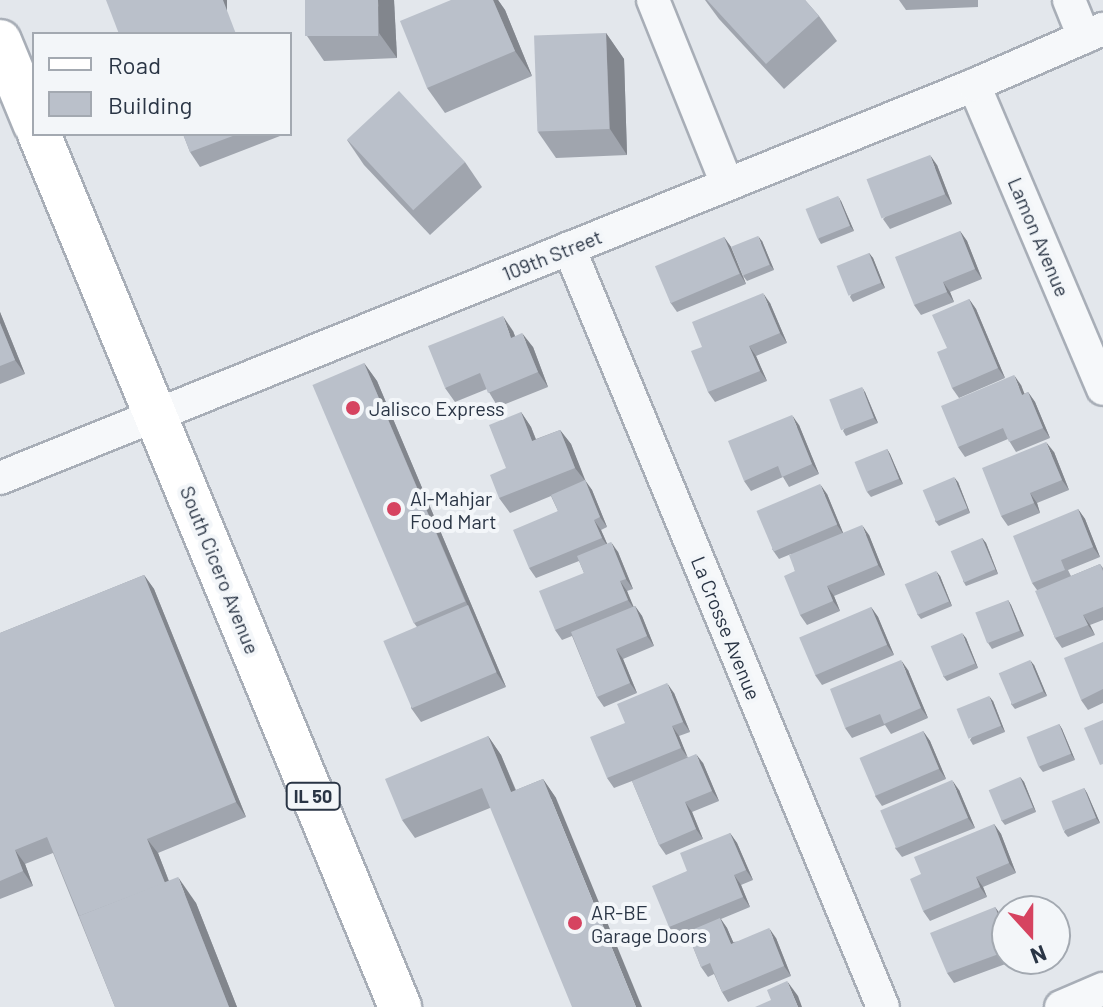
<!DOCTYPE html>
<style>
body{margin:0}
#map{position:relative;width:1103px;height:1007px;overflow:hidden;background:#e3e7ec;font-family:Barlow,sans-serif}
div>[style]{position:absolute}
.roads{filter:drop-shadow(2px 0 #a8aeb7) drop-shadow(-2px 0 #a8aeb7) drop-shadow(0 2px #a8aeb7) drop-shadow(0 -2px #a8aeb7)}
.minor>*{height:32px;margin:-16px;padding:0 16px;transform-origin:16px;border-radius:16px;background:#f6f8fa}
.major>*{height:42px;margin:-21px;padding:0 21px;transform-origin:21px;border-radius:21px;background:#fff}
.wall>*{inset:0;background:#a0a5ae}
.shaded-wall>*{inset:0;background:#82868d;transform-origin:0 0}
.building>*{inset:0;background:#bac0ca;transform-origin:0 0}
.dots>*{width:22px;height:22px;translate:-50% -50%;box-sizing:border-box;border:4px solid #f3f6f9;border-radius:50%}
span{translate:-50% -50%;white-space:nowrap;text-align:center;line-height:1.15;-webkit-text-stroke:8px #f3f6f9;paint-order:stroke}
.shield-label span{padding:2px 6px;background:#f3f6f9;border:2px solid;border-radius:6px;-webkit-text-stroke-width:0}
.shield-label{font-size:18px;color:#2a3545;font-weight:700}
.street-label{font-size:20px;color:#2a3545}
.poi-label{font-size:20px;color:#2a3545}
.left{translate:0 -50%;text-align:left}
.legend{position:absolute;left:32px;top:32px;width:260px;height:104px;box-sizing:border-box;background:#f3f6f9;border:2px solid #a3a9b1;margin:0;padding:10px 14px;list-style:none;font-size:24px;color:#2a3545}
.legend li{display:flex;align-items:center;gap:16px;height:40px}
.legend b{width:40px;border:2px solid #a3a9b1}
.north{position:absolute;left:991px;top:895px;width:80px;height:80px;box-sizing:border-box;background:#f3f6f9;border:2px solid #a3a9b1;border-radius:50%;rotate:159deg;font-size:22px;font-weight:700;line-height:32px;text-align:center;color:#2a3545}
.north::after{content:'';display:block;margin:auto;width:28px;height:36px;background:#d64360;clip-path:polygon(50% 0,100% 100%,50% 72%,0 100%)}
</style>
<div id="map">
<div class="roads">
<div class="minor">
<div style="left:653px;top:0;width:198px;rotate:68.1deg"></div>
<div style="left:1069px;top:0;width:40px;rotate:68deg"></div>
<div style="left:974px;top:85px;width:330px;rotate:67deg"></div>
<div style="left:569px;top:248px;width:821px;rotate:67.53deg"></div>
<div style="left:0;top:478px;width:1050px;rotate:-21.97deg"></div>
<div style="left:974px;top:85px;width:141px;rotate:-23.5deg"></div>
<div style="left:1061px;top:1007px;width:46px;rotate:-23.2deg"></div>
</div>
<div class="major">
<div style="left:0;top:41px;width:89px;rotate:67.5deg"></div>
<div style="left:39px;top:134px;width:945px;rotate:67.53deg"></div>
</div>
</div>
<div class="wall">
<div style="clip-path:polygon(394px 0,397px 58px,324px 61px,307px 36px)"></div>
<div style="clip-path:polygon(451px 0,498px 0,505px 10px,532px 76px,445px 113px,427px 88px)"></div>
<div style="clip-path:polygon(705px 0,805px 0,819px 16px,837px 41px,784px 89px,719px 19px)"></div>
<div style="clip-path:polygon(899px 0,978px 0,978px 7px,906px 10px)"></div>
<div style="clip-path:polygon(606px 33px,624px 59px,627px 155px,556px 158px,538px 132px)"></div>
<div style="clip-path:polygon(183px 134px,279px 134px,280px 136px,200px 167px,190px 152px)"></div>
<div style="clip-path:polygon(347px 140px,465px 162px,482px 187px,430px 235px,364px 165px)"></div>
<div style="clip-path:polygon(937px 165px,952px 204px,890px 229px,883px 219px)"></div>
<div style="clip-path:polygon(841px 201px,854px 231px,821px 244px,818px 239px)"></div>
<div style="clip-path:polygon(960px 231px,967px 241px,982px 279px,950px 292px,954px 302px,921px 315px,914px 305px)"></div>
<div style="clip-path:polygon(724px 237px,731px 247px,746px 284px,677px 312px,670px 302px)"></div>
<div style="clip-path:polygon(762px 241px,774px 270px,747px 281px,743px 276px)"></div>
<div style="clip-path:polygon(869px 253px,873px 258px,885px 288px,853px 302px,850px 297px)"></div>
<div style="clip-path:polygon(969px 299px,976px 309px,1005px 378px,959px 398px,952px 388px,947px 348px)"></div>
<div style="clip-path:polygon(770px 303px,787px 343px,756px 356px,767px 381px,715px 402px,708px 392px,702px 347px)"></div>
<div style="clip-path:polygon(0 312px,25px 374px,0 384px)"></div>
<div style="clip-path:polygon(513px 331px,515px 336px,533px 347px,548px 387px,498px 407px,487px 389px,455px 402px,445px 388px)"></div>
<div style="clip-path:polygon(364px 363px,377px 381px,506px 687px,421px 722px,411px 708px,417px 627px,414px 623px)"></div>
<div style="clip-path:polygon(1021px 385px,1024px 394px,1028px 392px,1035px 402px,1050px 438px,1016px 452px,1008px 439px,965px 457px,958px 447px)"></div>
<div style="clip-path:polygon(865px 392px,878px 423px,846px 436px,843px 431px)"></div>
<div style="clip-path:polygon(521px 412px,531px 427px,536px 439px,560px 430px,571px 444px,585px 481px,592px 490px,607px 527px,601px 530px,607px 544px,618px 552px,633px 589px,627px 591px,633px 607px,635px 606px,642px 616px,654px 646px,623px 659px,637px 693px,604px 707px,597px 697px,572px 636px,562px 640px,555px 630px,584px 573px,579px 561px,536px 578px,529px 568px,558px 511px,551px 496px,510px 513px,499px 498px)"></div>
<div style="clip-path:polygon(799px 425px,819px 474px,789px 487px,783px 477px,751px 491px,744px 481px)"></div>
<div style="clip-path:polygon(887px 449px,890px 454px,903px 484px,871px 497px,867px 492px)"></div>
<div style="clip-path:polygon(1054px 452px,1069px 490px,1037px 503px,1040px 513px,1008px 526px,1001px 516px)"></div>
<div style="clip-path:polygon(958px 482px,970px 513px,939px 526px,935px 521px)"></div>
<div style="clip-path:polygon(827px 494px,843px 533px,869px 535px,885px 575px,834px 596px,840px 611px,807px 625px,800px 615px,795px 571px,791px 554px,779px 559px,772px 549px)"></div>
<div style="clip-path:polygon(1078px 509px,1085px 519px,1100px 557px,1068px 570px,1071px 576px,1100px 564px,1103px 568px,1103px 620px,1090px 625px,1095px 635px,1062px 648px,1055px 638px,1037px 590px,1032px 583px)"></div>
<div style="clip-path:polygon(982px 538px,986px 543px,998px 574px,966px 586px,963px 581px)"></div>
<div style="clip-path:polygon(144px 575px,154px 589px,246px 817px,158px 853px,169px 881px,196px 903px,237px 1007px,115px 1007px,53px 853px,25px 864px,33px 886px,0 899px,0 633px)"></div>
<div style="clip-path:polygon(940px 576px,952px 606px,921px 619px,917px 614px)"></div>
<div style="clip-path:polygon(1008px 600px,1011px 605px,1024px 636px,992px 649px,988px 643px)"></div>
<div style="clip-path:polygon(871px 607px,878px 617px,894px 655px,822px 685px,815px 675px)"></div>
<div style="clip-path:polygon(966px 638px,978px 668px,947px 681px,943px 676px)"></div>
<div style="clip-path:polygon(1103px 642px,1103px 703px,1088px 710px,1081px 700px)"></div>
<div style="clip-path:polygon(1034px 665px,1047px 696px,1015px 709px,1011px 704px)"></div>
<div style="clip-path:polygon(908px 670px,928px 718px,891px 734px,885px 725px,852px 738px,845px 728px)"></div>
<div style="clip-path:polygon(674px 693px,690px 732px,679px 736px,687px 757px,703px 763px,719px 801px,692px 812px,703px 839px,666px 855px,659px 845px,632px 781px,614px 788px,607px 778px)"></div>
<div style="clip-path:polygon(993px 701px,1005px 732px,973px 745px,970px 740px)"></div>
<div style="clip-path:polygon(1059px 724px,1062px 729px,1075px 760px,1043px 772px,1039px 767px)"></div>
<div style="clip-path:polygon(923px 731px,930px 741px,946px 779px,882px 806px,875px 796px)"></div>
<div style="clip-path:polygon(488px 736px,501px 755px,516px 790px,543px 779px,556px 798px,490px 808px,415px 838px,402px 820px)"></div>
<div style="clip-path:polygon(1020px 777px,1024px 782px,1036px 812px,1005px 825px,1001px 820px)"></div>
<div style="clip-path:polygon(1084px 788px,1087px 793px,1100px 823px,1068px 837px,1064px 832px)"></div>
<div style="clip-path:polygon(959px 790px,975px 828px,902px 857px,895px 848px)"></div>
<div style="clip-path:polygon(994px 824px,1001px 834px,1016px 873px,983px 887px,987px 897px,930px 921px,923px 911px)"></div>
<div style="clip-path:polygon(730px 833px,737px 843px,753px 880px,741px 885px,750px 907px,721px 919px,727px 928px,733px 942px,776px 938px,791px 976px,728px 1002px,722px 992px,714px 974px,708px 977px,701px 967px,687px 932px,676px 937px,669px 927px,687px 871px)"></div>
<div style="clip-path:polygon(995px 907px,1002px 917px,1007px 929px,1007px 959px,1019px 959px,954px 983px,947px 973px)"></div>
</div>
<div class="shaded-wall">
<div style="left:223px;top:0;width:4px;height:36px"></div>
<div style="clip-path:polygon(378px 0,394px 0,397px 58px,379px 33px)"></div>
<div style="clip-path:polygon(493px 0,498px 0,505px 10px,532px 76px,515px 51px)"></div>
<div style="clip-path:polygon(606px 33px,624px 59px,627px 155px,610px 129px)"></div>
<div style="clip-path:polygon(930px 155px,937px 165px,952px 204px,945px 194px)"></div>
<div style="clip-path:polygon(838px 196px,841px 201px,854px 231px,850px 226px)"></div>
<div style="clip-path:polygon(960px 231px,967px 241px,982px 279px,975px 269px)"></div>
<div style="clip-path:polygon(758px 236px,762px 241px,774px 270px,770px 265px)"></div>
<div style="clip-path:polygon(724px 237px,731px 247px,746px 284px,740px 274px)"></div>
<div style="clip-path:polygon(869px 253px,873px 258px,885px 288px,881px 283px)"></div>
<div style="clip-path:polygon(943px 282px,950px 292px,954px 302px,947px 292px)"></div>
<div style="clip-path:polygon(763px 293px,770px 303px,787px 343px,780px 333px)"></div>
<div style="clip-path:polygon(969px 299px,976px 309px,1005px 378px,998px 368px)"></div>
<div style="clip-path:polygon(0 312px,25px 374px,15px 360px,0 323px)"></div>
<div style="clip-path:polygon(503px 316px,513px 331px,521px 352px,511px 338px)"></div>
<div style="clip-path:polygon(522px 333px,533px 347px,548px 387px,538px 372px)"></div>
<div style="clip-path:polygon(749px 346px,756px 356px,767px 381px,760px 371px)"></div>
<div style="clip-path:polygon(364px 363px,377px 381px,506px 687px,496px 672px)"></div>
<div style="clip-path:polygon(1014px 375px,1021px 385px,1029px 405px,1022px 395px)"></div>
<div style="clip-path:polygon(862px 387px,865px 392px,878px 423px,874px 418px)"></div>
<div style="clip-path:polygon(1028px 392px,1035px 402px,1050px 438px,1043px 428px)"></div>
<div style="clip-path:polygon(521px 412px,531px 427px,542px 456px,532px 441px)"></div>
<div style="clip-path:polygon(792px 415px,799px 425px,819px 474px,812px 464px)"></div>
<div style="clip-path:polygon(560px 430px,571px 444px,586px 482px,575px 468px)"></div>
<div style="clip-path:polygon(1046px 442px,1054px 452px,1069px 490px,1062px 480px)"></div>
<div style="clip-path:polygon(887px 449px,890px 454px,903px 484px,899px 479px)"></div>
<div style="clip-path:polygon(954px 477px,958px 482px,970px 513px,967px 508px)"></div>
<div style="clip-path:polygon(585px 480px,592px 490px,607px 527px,600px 517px)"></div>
<div style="clip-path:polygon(820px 484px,827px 494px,844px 535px,837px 525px)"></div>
<div style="clip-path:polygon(1030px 493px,1037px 503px,1040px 513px,1034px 503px)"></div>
<div style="clip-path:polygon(1078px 509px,1085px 519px,1100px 557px,1093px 547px)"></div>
<div style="clip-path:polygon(594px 520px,601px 530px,609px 548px,602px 538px)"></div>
<div style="clip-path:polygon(862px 525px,869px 535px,885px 575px,878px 565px)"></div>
<div style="clip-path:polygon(982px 538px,986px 543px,998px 574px,995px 569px)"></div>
<div style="clip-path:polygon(611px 542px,618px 552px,633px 589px,626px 579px)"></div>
<div style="clip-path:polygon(936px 571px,940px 576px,952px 606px,949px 601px)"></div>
<div style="clip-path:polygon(144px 575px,154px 589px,246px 817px,236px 802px)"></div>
<div style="clip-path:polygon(620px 581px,627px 591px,635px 610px,628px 600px)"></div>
<div style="clip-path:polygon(827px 586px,834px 596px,840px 611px,833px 601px)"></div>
<div style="clip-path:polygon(1008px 600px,1011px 605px,1024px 636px,1020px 631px)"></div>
<div style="clip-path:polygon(635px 606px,642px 616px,654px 646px,647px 636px)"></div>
<div style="clip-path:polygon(871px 607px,878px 617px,894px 655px,887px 645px)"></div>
<div style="clip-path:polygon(1083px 615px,1090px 625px,1095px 635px,1088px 625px)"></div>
<div style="clip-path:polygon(962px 633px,966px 638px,978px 668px,975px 663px)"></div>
<div style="clip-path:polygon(616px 649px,623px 659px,637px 693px,630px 683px)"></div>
<div style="clip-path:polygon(901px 660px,908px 670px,928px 718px,921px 708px)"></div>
<div style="clip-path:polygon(1030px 660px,1034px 665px,1047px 696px,1043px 691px)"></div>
<div style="clip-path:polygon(667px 683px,674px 693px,690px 732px,683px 722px)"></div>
<div style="clip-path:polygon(989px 696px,993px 701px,1005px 732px,1001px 726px)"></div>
<div style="clip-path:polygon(1059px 724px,1062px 729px,1075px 760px,1071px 754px)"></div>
<div style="clip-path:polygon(672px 726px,679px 736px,688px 758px,681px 748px)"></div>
<div style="clip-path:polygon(923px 731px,930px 741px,946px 779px,939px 769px)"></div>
<div style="clip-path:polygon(488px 736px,501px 755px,524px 811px,511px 792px)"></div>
<div style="clip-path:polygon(696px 754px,703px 763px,719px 801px,712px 791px)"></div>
<div style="clip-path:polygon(1020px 777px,1024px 782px,1036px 812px,1033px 807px)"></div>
<div style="clip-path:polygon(543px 779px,556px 798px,642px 1007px,636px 1007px)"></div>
<div style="clip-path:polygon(952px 780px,959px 790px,975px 828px,968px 818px)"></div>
<div style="clip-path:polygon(1084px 788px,1087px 793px,1100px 823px,1096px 818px)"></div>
<div style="clip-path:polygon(685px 802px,692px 812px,703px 839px,696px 829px)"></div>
<div style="clip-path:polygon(994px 824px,1001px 834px,1016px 873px,1009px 863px)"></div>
<div style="clip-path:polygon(730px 833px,737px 843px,753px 880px,746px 870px)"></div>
<div style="clip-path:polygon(147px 839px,158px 853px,176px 900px,166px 885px)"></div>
<div style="clip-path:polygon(15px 850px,25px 864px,33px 886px,23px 871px)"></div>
<div style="clip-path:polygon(734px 875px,741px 885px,750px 907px,743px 897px)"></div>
<div style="clip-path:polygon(178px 877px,196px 903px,237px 1007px,229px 1007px)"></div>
<div style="clip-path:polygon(976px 877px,983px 887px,987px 897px,980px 887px)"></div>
<div style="clip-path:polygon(995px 907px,1002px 917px,1007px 929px,1007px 936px)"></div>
<div style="clip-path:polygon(720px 918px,727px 928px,738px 953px,731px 944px)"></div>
<div style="clip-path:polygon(769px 928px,776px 938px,791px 976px,784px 966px)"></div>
<div style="clip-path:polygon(787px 981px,798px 996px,802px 1007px,798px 1007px)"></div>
</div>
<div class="building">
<div style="clip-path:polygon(106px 0,223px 0,236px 34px,119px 34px)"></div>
<div style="left:305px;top:0;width:73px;height:36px"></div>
<div style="clip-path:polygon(451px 0,493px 0,515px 51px,427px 88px,400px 21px)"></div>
<div style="clip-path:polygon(707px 0,805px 0,819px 16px,766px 64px)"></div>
<div style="left:606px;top:33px;width:96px;height:72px;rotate:88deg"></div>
<div style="left:399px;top:91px;width:97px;height:71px;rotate:47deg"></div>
<div style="clip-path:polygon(183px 134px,238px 134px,190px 152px)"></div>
<div style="left:930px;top:155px;width:42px;height:68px;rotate:69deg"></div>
<div style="left:838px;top:196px;width:32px;height:35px;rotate:68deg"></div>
<div style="clip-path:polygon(960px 231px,975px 269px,943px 282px,947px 292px,914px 305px,895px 257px)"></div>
<div style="left:758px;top:236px;width:31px;height:29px;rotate:68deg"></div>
<div style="left:724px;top:237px;width:40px;height:75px;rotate:67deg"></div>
<div style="left:869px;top:253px;width:32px;height:35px;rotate:68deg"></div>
<div style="clip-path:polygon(763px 293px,780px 333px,749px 346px,760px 371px,708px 392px,691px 351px,702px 347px,692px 322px)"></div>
<div style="clip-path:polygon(969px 299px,998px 368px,952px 388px,937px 352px,947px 348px,932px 315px)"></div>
<div style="clip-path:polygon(503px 316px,511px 338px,522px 333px,538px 372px,488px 393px,480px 373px,445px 388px,428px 346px)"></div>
<div style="clip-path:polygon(0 323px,15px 360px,0 366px)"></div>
<div style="left:364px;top:363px;width:259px;height:56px;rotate:67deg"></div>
<div style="clip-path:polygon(1014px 375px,1022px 395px,1028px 392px,1043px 428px,1009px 442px,1003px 428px,958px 447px,941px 406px)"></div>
<div style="left:862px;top:387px;width:33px;height:35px;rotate:69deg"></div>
<div style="clip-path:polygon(521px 412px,532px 441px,560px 430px,575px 468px,499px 498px,490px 475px,506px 468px,489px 425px)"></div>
<div style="clip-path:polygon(792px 415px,812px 464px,782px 477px,778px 466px,744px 481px,728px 441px)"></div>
<div style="clip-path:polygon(1046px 442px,1062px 480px,1030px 493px,1034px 503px,1001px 516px,982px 468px)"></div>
<div style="left:887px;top:449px;width:32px;height:35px;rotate:68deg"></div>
<div style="left:954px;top:477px;width:34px;height:34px;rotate:67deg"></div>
<div style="clip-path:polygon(585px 480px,600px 517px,594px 520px,602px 538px,529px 568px,513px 530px,558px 511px,551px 495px)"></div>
<div style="left:820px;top:484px;width:44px;height:69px;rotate:67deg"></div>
<div style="clip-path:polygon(1078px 509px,1093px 547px,1061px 560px,1065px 570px,1032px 583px,1013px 536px)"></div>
<div style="clip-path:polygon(862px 525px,878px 565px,827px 586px,833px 601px,800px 615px,784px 576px,795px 571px,789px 555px)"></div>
<div style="left:982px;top:538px;width:34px;height:34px;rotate:67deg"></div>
<div style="clip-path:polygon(611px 542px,626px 579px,620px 581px,628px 600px,555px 630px,539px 591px,584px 573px,577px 556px)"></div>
<div style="clip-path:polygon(1100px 564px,1103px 571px,1103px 607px,1083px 615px,1088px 625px,1055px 638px,1035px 591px)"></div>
<div style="left:936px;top:571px;width:33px;height:34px;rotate:67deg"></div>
<div style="clip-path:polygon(144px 575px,236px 802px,147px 839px,165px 883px,79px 916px,81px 920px,47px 837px,15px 850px,23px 871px,0 881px,0 633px)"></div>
<div style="left:1008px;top:600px;width:33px;height:35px;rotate:69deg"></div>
<div style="left:468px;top:605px;width:73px;height:92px;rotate:67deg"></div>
<div style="clip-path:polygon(635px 606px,647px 636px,616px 649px,630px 683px,597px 697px,571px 632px)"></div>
<div style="left:871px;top:607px;width:41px;height:78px;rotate:67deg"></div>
<div style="left:962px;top:633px;width:33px;height:34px;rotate:67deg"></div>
<div style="clip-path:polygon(1103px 642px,1103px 689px,1081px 700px,1064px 658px)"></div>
<div style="clip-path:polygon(901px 660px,921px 708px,884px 724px,880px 714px,845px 728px,830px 689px)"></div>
<div style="left:1030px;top:660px;width:34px;height:34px;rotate:67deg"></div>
<div style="clip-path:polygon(667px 683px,683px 722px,672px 726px,681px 748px,607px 778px,590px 737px,625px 723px,617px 704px)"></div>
<div style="left:989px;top:696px;width:32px;height:35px;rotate:68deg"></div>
<div style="clip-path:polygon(1103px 720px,1103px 764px,1100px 765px,1084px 728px)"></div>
<div style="left:1059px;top:724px;width:32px;height:35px;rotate:68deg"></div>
<div style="left:923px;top:731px;width:41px;height:69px;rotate:67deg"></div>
<div style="clip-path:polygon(488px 736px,511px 792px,543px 779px,636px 1007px,572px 1007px,482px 788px,402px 820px,385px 779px)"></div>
<div style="clip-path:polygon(696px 754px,712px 791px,685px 802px,696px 829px,659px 845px,632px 781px)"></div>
<div style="left:1020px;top:777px;width:33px;height:34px;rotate:67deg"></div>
<div style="left:952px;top:780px;width:41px;height:78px;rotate:67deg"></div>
<div style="left:1084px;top:788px;width:32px;height:35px;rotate:68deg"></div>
<div style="clip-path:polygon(994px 824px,1009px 863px,976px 877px,980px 887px,923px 911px,910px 879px,921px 874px,914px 857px)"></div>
<div style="clip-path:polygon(730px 833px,746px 870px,734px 875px,743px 897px,669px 927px,652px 886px,687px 871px,680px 853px)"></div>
<div style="clip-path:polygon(178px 877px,229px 1007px,115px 1007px,79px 916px)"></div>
<div style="clip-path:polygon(995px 907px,1007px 936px,1007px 951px,947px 973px,930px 933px)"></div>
<div style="clip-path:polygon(720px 918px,731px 944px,769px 928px,784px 966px,722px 992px,710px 963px,701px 967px,687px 932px)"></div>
<div style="clip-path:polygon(787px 981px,798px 1007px,755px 1007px,771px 1000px,767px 990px)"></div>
</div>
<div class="dots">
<div style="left:353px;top:408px;background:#d64360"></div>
<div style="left:394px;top:509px;background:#d64360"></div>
<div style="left:575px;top:923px;background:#d64360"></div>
</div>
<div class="shield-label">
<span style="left:313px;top:796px">IL 50</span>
</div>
<div class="street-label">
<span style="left:1039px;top:237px;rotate:67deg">Lamon Avenue</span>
<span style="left:552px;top:255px;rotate:-22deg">109th Street</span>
<span style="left:220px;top:570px;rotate:68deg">South Cicero Avenue</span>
<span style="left:726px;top:628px;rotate:68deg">La Crosse Avenue</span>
</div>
<div class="poi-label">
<span class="left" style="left:369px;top:408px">Jalisco Express</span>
<span class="left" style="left:410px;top:510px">Al-Mahjar<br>Food Mart</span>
<span class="left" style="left:591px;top:924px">AR-BE<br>Garage Doors</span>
</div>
<ul class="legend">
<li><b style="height:10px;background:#fff"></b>Road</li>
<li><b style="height:22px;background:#bac0ca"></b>Building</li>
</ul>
<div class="north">N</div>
</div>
